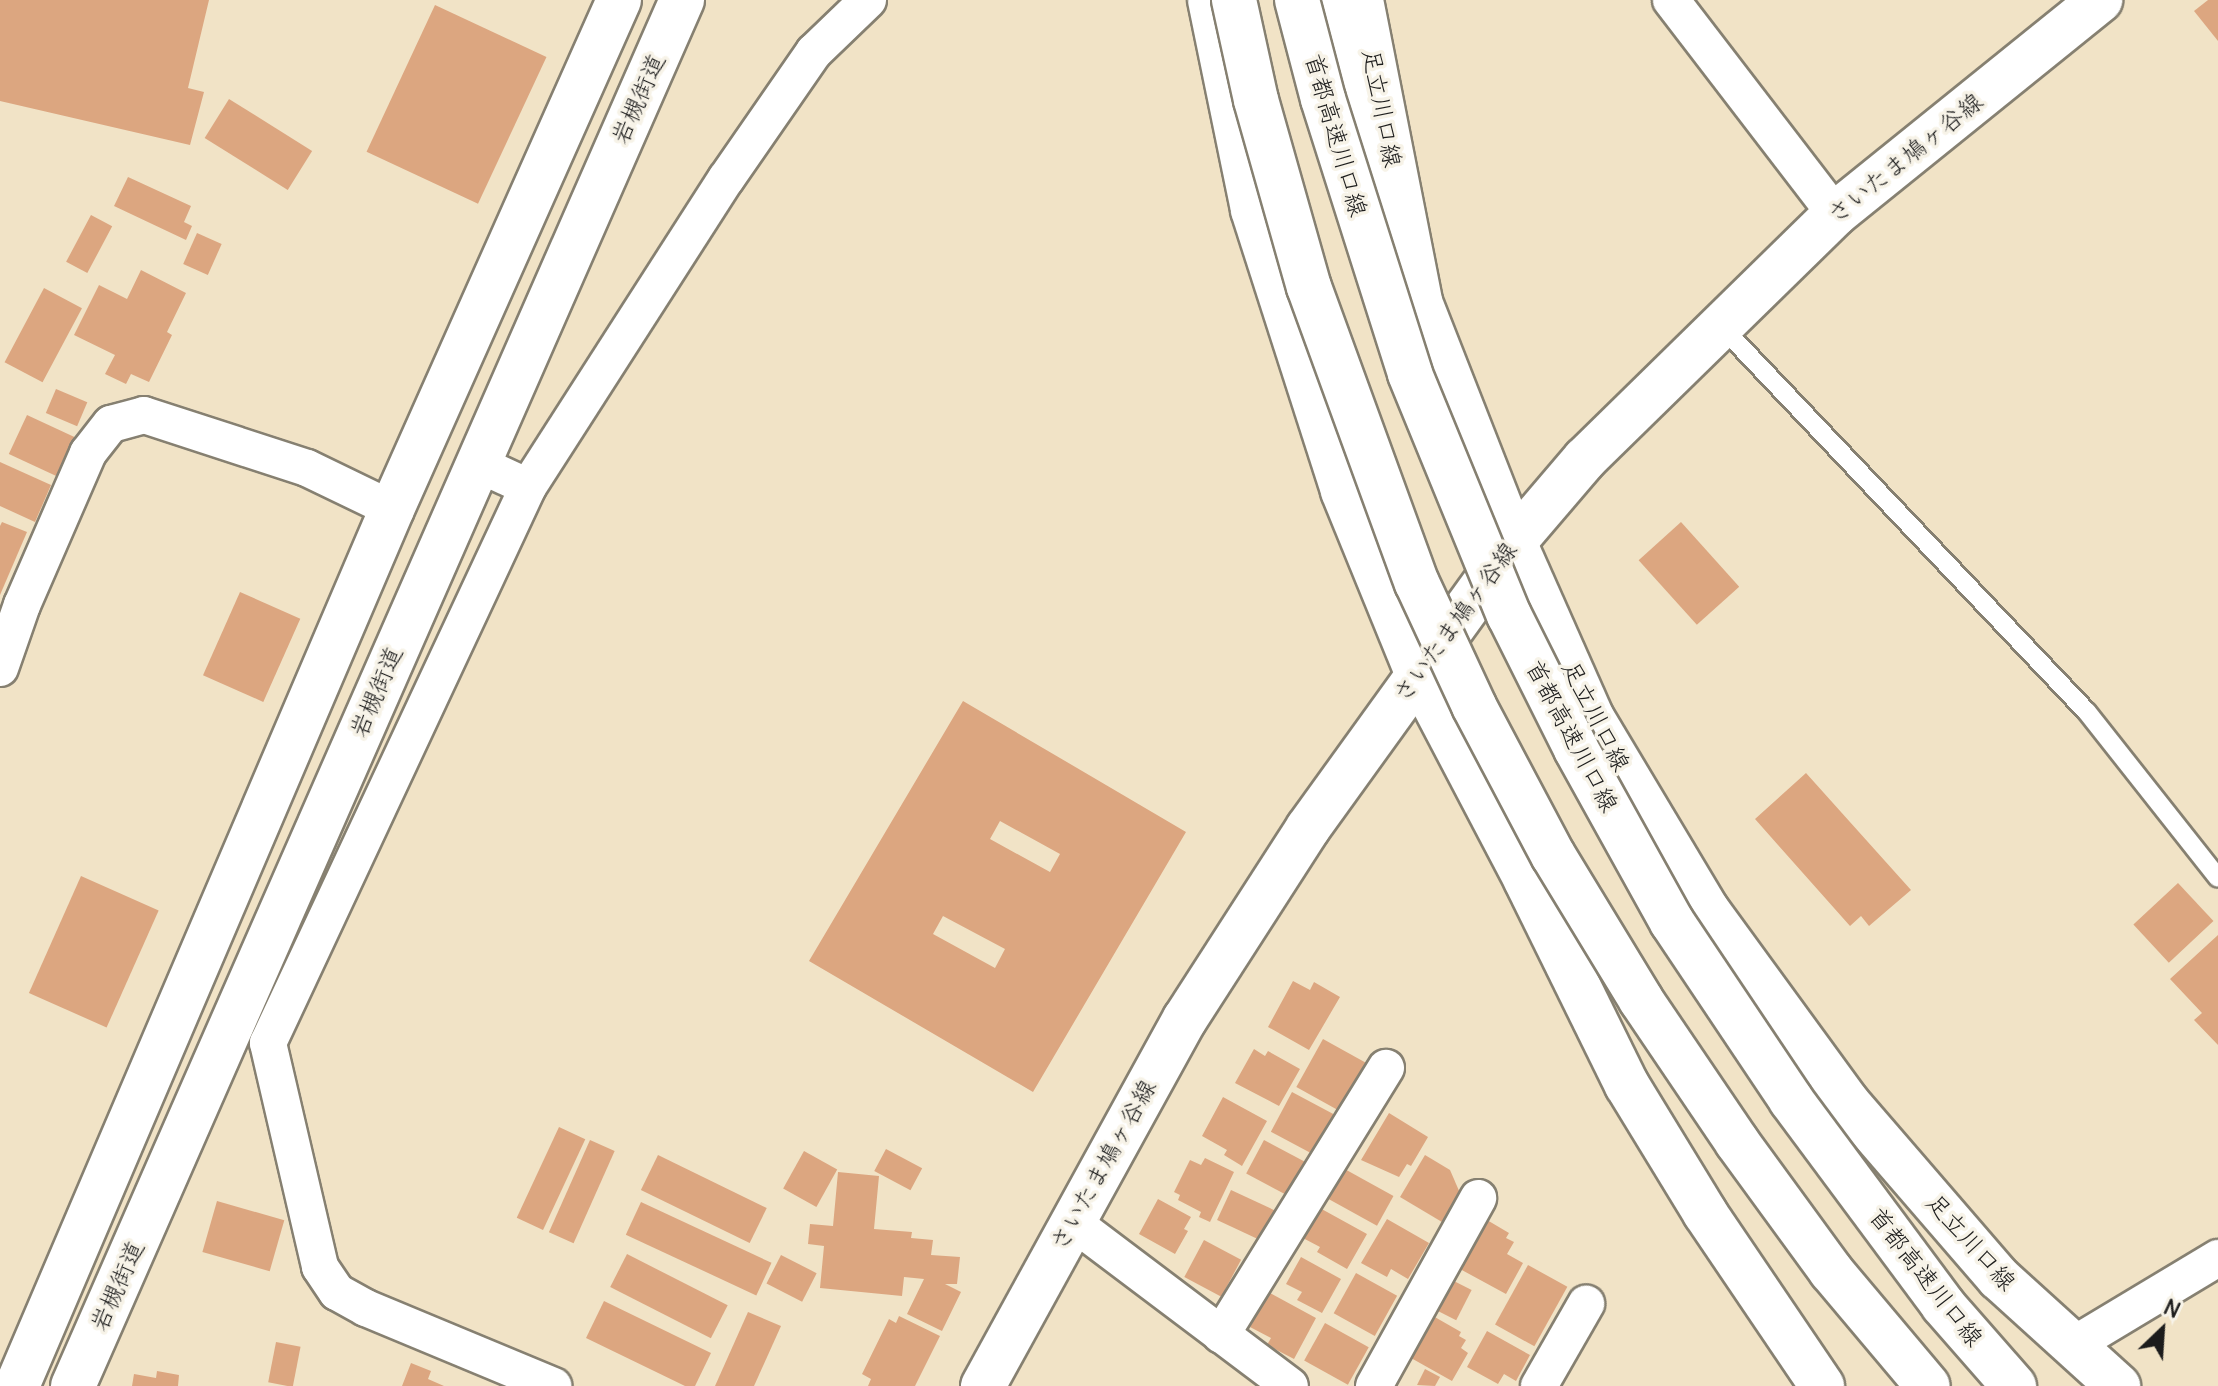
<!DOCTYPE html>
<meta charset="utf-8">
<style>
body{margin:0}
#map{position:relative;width:2218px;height:1386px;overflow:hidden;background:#f1e3c6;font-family:Delius,"Klee One",sans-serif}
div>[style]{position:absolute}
.building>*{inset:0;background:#dca680;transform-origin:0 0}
.roads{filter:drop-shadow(2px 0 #868071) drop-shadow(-2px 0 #868071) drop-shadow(0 2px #868071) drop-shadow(0 -2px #868071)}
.service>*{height:18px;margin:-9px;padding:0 9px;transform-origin:9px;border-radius:9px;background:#fff}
.minor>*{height:36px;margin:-18px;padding:0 18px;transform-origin:18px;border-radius:18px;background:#fff}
.secondary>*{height:44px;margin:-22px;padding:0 22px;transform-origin:22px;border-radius:22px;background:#fff}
.trunk>*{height:44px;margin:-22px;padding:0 22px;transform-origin:22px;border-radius:22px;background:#fff}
.motorway>*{height:44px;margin:-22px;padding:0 22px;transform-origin:22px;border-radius:22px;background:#fff}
.bridges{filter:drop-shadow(2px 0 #868071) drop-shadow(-2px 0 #868071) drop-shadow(0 2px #868071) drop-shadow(0 -2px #868071)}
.motorway-bridge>*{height:44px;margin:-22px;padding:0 22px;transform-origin:22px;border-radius:22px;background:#fff}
span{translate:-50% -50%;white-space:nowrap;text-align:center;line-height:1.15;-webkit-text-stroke:7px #f7f3e8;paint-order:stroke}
.street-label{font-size:24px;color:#1c1c1c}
.north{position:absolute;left:2122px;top:1290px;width:80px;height:80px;-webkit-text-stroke:6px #f7f3e8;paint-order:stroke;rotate:25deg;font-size:22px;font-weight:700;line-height:32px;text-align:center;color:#1c1c1c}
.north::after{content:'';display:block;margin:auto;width:28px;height:36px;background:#1c1c1c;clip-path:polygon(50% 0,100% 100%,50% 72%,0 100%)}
</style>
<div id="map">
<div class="building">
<div style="clip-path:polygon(0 0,209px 0,188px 88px,204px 92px,190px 145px,0 101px)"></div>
<div style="clip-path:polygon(2208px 0,2218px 0,2218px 41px,2194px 11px)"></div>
<div style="left:435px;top:5px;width:123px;height:162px;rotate:25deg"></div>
<div style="left:229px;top:99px;width:98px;height:46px;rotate:32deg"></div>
<div style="clip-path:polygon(128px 177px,191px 206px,184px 222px,192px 226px,186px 240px,114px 206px)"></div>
<div style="left:91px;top:215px;width:24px;height:53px;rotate:28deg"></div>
<div style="left:197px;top:233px;width:27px;height:34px;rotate:24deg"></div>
<div style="clip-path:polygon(141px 270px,186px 293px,167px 332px,172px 335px,149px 382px,131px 374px,126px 384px,105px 374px,115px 355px,74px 335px,99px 285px,127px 299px)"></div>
<div style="left:44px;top:288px;width:43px;height:84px;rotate:28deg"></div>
<div style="left:56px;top:389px;width:34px;height:26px;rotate:23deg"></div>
<div style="left:27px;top:415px;width:63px;height:43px;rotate:25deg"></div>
<div style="clip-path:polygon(0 462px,51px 485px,35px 522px,0 506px)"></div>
<div style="clip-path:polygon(2px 522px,27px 532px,0 595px,0 526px)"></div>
<div style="left:1681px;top:522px;width:87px;height:57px;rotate:48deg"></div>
<div style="left:240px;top:592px;width:66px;height:91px;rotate:24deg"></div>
<div style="clip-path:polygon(evenodd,963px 701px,1186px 832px,1033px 1092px,809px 961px,963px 701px,1000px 821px,1060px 854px,1050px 872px,990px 839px,1000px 821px,963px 701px,943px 916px,1005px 949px,995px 968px,933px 934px,943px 916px)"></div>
<div style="clip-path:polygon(1806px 773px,1911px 890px,1869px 926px,1861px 916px,1850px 926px,1755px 819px)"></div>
<div style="left:81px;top:876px;width:85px;height:128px;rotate:24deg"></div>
<div style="left:2178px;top:883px;width:52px;height:61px;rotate:47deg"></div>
<div style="clip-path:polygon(2218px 935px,2218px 1045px,2194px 1020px,2202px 1013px,2170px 979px)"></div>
<div style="clip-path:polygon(1293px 981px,1310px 990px,1314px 982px,1340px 997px,1309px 1050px,1268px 1027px)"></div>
<div style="left:1323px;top:1039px;width:50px;height:55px;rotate:29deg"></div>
<div style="clip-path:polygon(1254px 1049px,1265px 1056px,1268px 1051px,1300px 1069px,1279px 1106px,1235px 1083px)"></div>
<div style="left:1292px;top:1092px;width:51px;height:45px;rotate:28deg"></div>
<div style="clip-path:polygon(1223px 1097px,1267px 1121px,1242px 1166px,1224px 1155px,1227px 1150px,1202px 1136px)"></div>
<div style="clip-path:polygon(1389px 1113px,1428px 1137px,1411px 1166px,1407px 1164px,1399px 1177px,1361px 1160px)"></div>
<div style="left:559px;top:1127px;width:29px;height:100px;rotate:25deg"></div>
<div style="left:590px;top:1140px;width:27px;height:101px;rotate:24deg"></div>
<div style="left:1264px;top:1140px;width:49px;height:38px;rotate:28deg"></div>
<div style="left:886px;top:1149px;width:41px;height:25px;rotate:28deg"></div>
<div style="left:804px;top:1151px;width:38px;height:43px;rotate:29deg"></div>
<div style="left:658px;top:1155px;width:121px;height:39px;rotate:26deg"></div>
<div style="clip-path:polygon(1425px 1155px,1450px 1170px,1460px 1193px,1442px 1222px,1400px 1197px)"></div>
<div style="clip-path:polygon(1205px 1158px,1234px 1172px,1210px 1222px,1199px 1217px,1201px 1212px,1178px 1200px,1180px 1195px,1174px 1192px,1190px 1160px,1201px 1165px)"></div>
<div style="left:1341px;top:1167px;width:60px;height:34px;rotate:29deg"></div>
<div style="clip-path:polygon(838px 1172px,879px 1176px,874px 1229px,912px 1232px,911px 1238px,933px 1240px,931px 1255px,960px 1257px,957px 1284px,945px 1284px,961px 1292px,942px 1331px,907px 1314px,924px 1279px,904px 1277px,902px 1296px,820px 1288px,824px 1246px,808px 1244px,810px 1224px,833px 1226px)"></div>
<div style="left:1231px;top:1190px;width:52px;height:33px;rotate:25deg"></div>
<div style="clip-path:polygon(1158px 1199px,1191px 1217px,1184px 1229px,1188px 1231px,1175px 1254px,1139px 1234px)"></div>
<div style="left:217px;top:1201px;width:70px;height:53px;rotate:16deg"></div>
<div style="left:641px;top:1202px;width:144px;height:36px;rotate:25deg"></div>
<div style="clip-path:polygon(1318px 1207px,1367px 1234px,1347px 1269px,1317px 1252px,1320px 1247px,1301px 1237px)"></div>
<div style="clip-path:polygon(1387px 1219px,1429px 1243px,1408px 1279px,1391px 1269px,1387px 1277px,1361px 1263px)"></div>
<div style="clip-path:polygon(1487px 1220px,1509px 1233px,1506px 1238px,1514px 1242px,1507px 1254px,1523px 1263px,1506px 1294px,1460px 1269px)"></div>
<div style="left:1204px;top:1240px;width:42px;height:42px;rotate:28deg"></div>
<div style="left:627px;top:1254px;width:113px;height:37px;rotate:27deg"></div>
<div style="left:781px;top:1255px;width:40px;height:32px;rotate:27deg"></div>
<div style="clip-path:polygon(1301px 1257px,1341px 1279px,1322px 1313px,1297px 1300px,1302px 1292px,1286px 1284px)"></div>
<div style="left:1528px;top:1265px;width:45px;height:68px;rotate:29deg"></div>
<div style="left:1356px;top:1273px;width:47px;height:46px;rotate:29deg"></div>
<div style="left:1444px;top:1276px;width:31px;height:34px;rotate:27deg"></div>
<div style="clip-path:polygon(1268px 1292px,1316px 1318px,1294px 1359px,1267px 1345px,1271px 1338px,1250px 1327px)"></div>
<div style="clip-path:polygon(604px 1301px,711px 1353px,695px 1386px,685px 1386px,586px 1338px)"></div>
<div style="clip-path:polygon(748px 1312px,781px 1326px,754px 1386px,715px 1386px)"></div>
<div style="clip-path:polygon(1426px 1312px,1461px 1332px,1459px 1336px,1466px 1340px,1461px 1348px,1468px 1353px,1452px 1381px,1411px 1358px,1420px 1343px,1412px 1338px)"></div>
<div style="clip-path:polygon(899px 1316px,940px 1336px,915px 1386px,868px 1386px,871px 1379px,862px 1374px,889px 1319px,896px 1323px)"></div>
<div style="left:1325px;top:1323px;width:50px;height:43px;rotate:29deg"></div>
<div style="clip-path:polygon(1487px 1331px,1530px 1355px,1516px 1381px,1504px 1374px,1498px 1384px,1467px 1367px)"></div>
<div style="left:276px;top:1342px;width:25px;height:41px;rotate:11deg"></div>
<div style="clip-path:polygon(411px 1363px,431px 1371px,428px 1379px,444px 1386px,402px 1386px)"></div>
<div style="clip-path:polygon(1425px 1369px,1440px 1377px,1435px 1386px,1417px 1385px)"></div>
<div style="clip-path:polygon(157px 1371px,179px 1375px,178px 1386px,132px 1386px,134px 1374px,156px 1378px)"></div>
</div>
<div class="roads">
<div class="service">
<div style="left:1720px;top:325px;width:533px;rotate:46.52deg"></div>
<div style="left:2087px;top:712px;width:211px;rotate:51.7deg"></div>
</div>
<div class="minor">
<div style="left:1671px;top:0;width:270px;rotate:52.5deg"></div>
<div style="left:476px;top:463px;width:57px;rotate:24.8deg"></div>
<div style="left:528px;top:487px;width:614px;rotate:115.06deg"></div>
<div style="left:268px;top:1043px;width:230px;rotate:76.9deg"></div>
<div style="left:320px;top:1267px;width:30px;rotate:56deg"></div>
<div style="left:337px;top:1292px;width:33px;rotate:29deg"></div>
<div style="left:366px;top:1308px;width:203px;rotate:22.6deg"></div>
<div style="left:528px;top:487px;width:366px;rotate:-57.3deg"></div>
<div style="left:726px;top:179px;width:155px;rotate:-55.3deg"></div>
<div style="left:814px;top:52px;width:75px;rotate:-43.9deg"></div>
<div style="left:0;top:668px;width:67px;rotate:-70.8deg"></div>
<div style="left:22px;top:605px;width:166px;rotate:-66.5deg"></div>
<div style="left:88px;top:453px;width:37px;rotate:-52deg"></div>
<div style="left:111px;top:424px;width:34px;rotate:-15deg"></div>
<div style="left:144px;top:415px;width:171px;rotate:18deg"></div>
<div style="left:307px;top:468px;width:94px;rotate:25.8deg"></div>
<div style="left:1071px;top:1221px;width:274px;rotate:37deg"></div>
<div style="left:1221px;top:1335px;width:314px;rotate:-58.3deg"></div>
<div style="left:2075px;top:1344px;width:167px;rotate:-31deg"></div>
<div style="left:1374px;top:1386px;width:215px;rotate:-61deg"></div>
<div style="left:1539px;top:1386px;width:95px;rotate:-60.2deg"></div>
</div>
<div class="secondary">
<div style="left:1210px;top:0;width:214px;rotate:78.4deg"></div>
<div style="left:1253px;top:210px;width:295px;rotate:72.2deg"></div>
<div style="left:1343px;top:491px;width:196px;rotate:67.8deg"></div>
<div style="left:1417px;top:672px;width:235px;rotate:62.3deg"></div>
<div style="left:1526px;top:880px;width:229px;rotate:63.8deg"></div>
<div style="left:1627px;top:1085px;width:150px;rotate:58.6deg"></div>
<div style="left:1705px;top:1213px;width:209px;rotate:55.9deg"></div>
<div style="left:1361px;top:0;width:308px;rotate:78.9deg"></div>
<div style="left:1420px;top:302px;width:258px;rotate:68.6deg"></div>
<div style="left:1514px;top:542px;width:193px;rotate:66.1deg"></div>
<div style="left:1592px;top:718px;width:224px;rotate:59.1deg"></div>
<div style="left:1707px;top:910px;width:238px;rotate:53.9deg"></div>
<div style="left:1847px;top:1102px;width:233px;rotate:49.2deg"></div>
<div style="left:1999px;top:1278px;width:161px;rotate:42.2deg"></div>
<div style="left:983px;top:1386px;width:419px;rotate:-61.2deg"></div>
<div style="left:1185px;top:1019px;width:227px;rotate:-57.2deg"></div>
<div style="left:1308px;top:828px;width:352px;rotate:-54.2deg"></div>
<div style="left:1514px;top:542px;width:109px;rotate:-49.5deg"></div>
<div style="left:1585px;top:459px;width:350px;rotate:-44.4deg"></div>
<div style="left:1835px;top:214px;width:341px;rotate:-38.9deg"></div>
</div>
<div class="trunk">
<div style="left:17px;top:1386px;width:954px;rotate:-66.85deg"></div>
<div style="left:392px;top:509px;width:557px;rotate:-65.96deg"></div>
<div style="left:73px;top:1386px;width:1514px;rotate:-66.28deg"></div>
</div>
<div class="motorway">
<div style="left:1332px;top:0;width:226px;rotate:78deg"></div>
</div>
</div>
<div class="bridges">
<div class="motorway-bridge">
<div style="left:1234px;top:0;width:102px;rotate:77.6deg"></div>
<div style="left:1256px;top:100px;width:194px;rotate:74.2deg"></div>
<div style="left:1309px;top:287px;width:315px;rotate:70deg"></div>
<div style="left:1417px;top:583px;width:136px;rotate:65.1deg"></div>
<div style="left:1474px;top:706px;width:169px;rotate:62.1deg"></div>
<div style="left:1553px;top:855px;width:170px;rotate:58.7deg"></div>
<div style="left:1641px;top:1000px;width:171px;rotate:55.9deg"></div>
<div style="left:1737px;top:1142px;width:160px;rotate:53.9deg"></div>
<div style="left:1831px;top:1271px;width:150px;rotate:49.9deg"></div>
<div style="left:1297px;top:0;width:102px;rotate:75.3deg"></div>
<div style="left:1323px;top:99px;width:288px;rotate:72.4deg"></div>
<div style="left:1410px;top:374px;width:261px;rotate:67.7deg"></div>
<div style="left:1509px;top:615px;width:150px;rotate:63.4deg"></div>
<div style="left:1576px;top:749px;width:198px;rotate:61deg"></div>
<div style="left:1672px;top:922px;width:214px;rotate:56.2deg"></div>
<div style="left:1791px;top:1100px;width:255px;rotate:53.4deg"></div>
<div style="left:1943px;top:1305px;width:108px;rotate:48.8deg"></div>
</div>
</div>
<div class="street-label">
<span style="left:638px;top:99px;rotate:-66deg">岩槻街道</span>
<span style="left:1382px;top:108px;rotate:79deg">足立川口線</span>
<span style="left:1336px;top:135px;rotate:74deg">首都高速川口線</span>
<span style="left:1905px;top:158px;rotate:-39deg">さいたま鳩ヶ谷線</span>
<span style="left:1455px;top:622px;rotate:-54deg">さいたま鳩ヶ谷線</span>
<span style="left:376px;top:692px;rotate:-67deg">岩槻街道</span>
<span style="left:1596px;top:716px;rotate:63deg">足立川口線</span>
<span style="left:1572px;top:736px;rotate:62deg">首都高速川口線</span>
<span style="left:1103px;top:1165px;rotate:-61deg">さいたま鳩ヶ谷線</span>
<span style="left:1971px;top:1242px;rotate:48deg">足立川口線</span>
<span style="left:1926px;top:1277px;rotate:52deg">首都高速川口線</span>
<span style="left:117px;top:1286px;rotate:-66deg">岩槻街道</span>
</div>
<div class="north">N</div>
</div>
